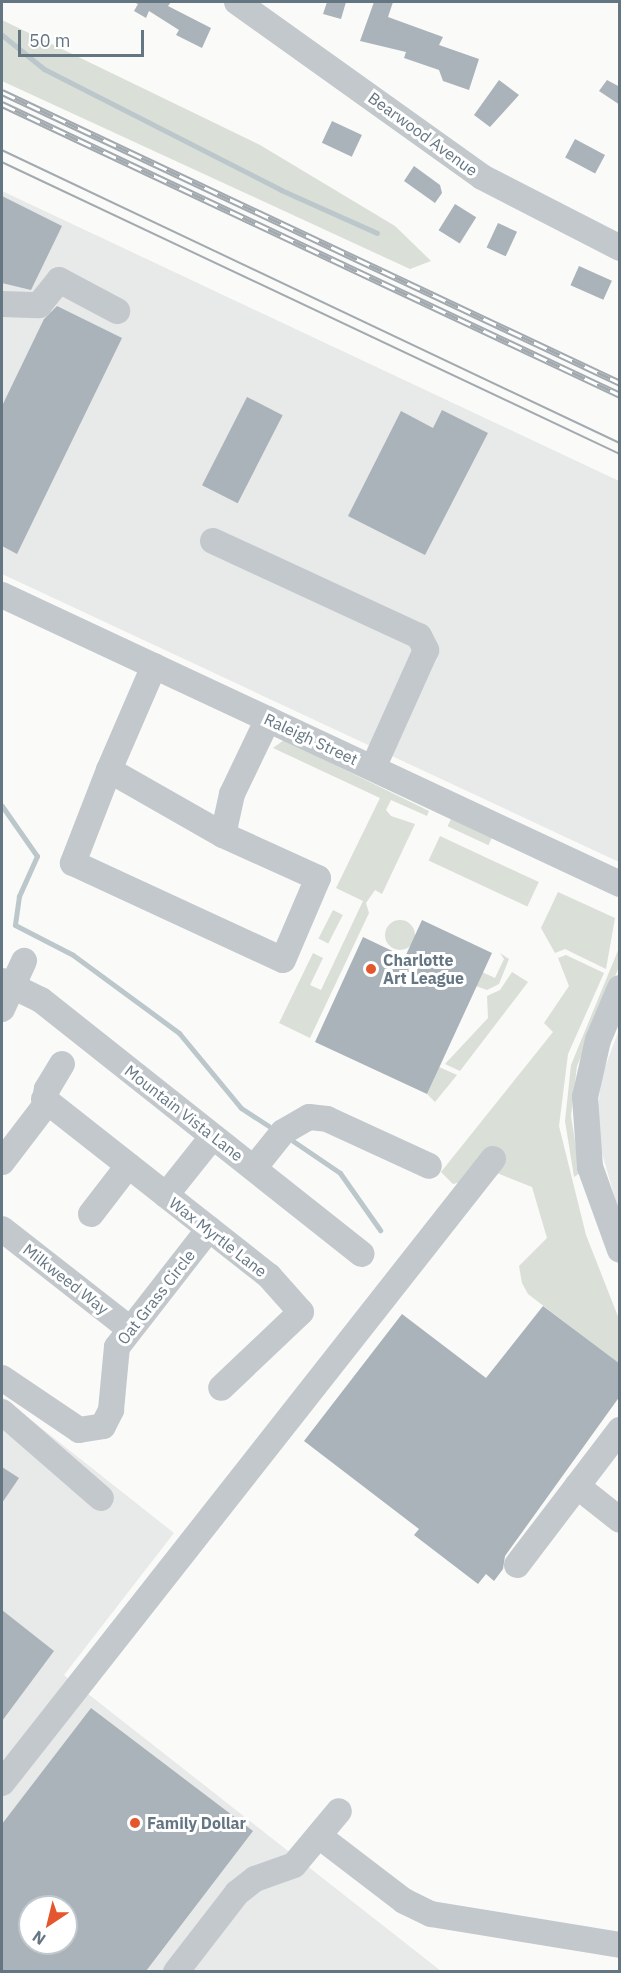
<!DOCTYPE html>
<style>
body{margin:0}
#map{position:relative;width:621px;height:1973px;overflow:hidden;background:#fafaf8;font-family:"IBM Plex Sans",sans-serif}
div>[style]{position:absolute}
.built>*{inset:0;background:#e8e9e9}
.green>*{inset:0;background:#dadfd7;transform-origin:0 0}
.round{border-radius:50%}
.stream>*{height:5px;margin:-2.5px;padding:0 2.5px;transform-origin:2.5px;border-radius:2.5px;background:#bbc7cb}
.building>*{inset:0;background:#aab3b9;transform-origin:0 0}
.minor>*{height:26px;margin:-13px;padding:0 13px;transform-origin:13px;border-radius:13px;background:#c3c8cc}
.tram>*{height:1.5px;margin:-0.75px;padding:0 0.75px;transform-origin:0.75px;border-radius:0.75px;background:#a2aab0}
.rail>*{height:7px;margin-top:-3.5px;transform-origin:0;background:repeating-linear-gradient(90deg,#fff 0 14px,#a2aab0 0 28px);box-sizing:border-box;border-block:2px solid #a2aab0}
.dots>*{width:16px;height:16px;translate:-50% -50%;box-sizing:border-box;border:3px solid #fff;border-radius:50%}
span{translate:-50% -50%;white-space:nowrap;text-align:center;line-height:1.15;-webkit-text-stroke:6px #fff;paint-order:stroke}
.street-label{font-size:16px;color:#657683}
.poi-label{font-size:16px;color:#657683;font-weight:700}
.left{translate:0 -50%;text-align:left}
.frame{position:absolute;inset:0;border:3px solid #657683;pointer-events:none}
.north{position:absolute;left:18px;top:1895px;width:60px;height:60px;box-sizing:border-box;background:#fff;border:2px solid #c1c8cd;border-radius:50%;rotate:215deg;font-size:16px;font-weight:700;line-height:24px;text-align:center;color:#657683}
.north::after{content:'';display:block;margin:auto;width:21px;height:27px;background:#e4572e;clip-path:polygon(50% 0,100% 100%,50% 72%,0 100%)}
.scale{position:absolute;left:18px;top:30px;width:126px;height:27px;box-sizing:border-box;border:3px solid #657683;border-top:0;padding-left:8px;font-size:18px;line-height:21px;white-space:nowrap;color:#657683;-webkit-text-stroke:4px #fff;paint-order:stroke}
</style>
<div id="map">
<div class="built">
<div style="clip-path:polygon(2px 191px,619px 481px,619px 862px,2px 574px)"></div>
<div style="clip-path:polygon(619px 1030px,619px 1212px,598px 1139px,598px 1106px,602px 1075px)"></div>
<div style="clip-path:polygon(evenodd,2px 1397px,174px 1533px,64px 1675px,441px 1971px,2px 1971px,2px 1397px,30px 1907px,66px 1907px,66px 1943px,30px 1943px,30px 1907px)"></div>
</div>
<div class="green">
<div style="clip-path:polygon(2px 20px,260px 145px,395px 226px,431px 261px,410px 269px,2px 81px)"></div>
<div style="clip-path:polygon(284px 740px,429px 811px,427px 816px,391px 800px,386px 810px,391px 816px,415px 824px,382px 894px,375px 890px,366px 903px,369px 913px,310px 1038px,279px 1023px,313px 953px,323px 958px,310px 985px,321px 990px,363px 901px,336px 888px,380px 798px,273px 748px)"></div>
<div style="left:451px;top:819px;width:45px;height:8px;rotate:25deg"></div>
<div style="left:440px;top:836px;width:109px;height:27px;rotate:25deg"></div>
<div style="clip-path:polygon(558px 892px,615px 918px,606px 969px,565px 949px,555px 953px,541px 928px)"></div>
<div style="left:333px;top:910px;width:11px;height:32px;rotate:27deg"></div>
<div class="round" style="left:385px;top:920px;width:30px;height:30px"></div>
<div style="clip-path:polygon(619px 948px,619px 967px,577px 1066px,571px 1116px,580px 1173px,574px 1177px,565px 1121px,571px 1065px)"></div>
<div style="clip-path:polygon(500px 953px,509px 959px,499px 984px,487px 990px,476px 986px,482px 972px,495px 978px,504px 959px)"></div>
<div style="clip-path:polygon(566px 955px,604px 973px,568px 1054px,559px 1126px,586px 1235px,619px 1319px,619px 1364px,528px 1294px,522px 1283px,519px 1266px,547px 1238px,532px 1187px,497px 1173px,453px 1184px,441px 1172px,553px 1032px,544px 1023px,569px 986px,558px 958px)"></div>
<div style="clip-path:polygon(512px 972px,528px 982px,460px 1071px,445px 1064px,488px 1018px,487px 996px,500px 990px)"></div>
<div style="clip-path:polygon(439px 1067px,457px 1075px,435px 1102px,427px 1094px)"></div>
</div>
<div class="stream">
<div style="left:2px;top:35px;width:54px;rotate:39deg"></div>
<div style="left:44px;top:69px;width:266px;rotate:27deg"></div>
<div style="left:281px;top:190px;width:105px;rotate:24.1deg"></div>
<div style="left:2px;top:806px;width:61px;rotate:55deg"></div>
<div style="left:37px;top:856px;width:44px;rotate:114.2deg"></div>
<div style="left:19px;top:896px;width:29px;rotate:98deg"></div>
<div style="left:15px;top:925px;width:65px;rotate:27.3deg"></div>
<div style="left:73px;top:955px;width:132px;rotate:36.3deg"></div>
<div style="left:179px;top:1033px;width:97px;rotate:50.4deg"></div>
<div style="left:241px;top:1108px;width:33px;rotate:33deg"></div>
<div style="left:293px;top:1141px;width:57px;rotate:34.2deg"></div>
<div style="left:340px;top:1173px;width:70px;rotate:54.9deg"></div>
</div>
<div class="building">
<div style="clip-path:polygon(133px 2px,171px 2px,168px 6px,211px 28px,202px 48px,176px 35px,179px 30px,149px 11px,146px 18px,134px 11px,138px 4px)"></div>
<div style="clip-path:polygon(327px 2px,346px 2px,341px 19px,323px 14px)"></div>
<div style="clip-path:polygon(374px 2px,393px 2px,388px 17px,443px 37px,439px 45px,479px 59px,469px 90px,443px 81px,439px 70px,404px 58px,406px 52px,360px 41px)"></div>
<div style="clip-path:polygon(499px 80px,519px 95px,490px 127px,474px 115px)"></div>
<div style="clip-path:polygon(607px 80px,620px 87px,620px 105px,599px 91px)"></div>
<div style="left:332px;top:121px;width:33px;height:24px;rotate:25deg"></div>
<div style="left:575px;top:139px;width:34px;height:21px;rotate:28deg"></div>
<div style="clip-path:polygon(414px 166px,440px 185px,442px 193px,435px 203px,404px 181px)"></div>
<div style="clip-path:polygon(2px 196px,62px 226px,31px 290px,2px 283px)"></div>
<div style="left:455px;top:204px;width:25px;height:31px;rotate:32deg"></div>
<div style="left:498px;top:223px;width:21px;height:27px;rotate:25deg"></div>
<div style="left:579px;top:266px;width:36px;height:21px;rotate:24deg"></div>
<div style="clip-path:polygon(57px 306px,122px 338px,17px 554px,2px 546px,2px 406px,44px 319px)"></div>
<div style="left:247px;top:397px;width:40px;height:99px;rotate:27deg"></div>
<div style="clip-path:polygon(442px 410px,488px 433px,425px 555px,348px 516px,401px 411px,433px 428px)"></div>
<div style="clip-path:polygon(422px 920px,492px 953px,427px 1094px,315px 1042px,363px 937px,405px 957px)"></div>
<div style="clip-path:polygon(543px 1306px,620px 1364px,620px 1396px,505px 1556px,503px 1569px,494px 1581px,486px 1574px,478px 1584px,414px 1535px,419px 1529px,304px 1441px,402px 1314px,486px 1378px)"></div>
<div style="clip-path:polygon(2px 1467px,19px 1478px,2px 1503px)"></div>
<div style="clip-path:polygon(2px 1610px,54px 1651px,2px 1721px)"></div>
<div style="clip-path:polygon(evenodd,91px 1708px,253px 1831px,146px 1971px,2px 1971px,2px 1824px,91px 1708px,30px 1907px,66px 1907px,66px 1943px,30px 1943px,30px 1907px)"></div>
</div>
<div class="minor">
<div style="left:237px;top:2px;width:301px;rotate:35.5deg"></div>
<div style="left:482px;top:177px;width:155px;rotate:27.2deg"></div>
<div style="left:2px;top:304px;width:37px;rotate:2deg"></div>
<div style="left:39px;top:305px;width:32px;rotate:-51deg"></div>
<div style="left:59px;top:280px;width:66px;rotate:28.1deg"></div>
<div style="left:213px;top:541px;width:227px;rotate:24.8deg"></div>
<div style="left:419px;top:636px;width:16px;rotate:63deg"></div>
<div style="left:426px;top:650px;width:129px;rotate:114.2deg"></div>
<div style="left:2px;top:595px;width:682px;rotate:25.06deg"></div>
<div style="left:154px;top:666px;width:113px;rotate:113.4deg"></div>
<div style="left:109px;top:770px;width:131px;rotate:29.7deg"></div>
<div style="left:109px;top:770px;width:100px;rotate:111.2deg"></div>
<div style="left:73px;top:863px;width:231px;rotate:24.8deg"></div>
<div style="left:283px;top:960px;width:89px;rotate:-66.9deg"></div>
<div style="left:318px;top:878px;width:104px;rotate:-155.6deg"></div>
<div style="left:223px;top:835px;width:42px;rotate:-77.6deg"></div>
<div style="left:232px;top:794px;width:83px;rotate:-64.4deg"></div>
<div style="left:2px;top:981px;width:43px;rotate:26deg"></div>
<div style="left:41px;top:1000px;width:409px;rotate:38.4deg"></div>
<div style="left:620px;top:988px;width:56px;rotate:112.9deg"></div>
<div style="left:598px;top:1040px;width:58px;rotate:102.8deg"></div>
<div style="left:585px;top:1097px;width:70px;rotate:85.9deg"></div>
<div style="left:590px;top:1167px;width:88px;rotate:70.1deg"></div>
<div style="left:2px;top:1009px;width:53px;rotate:-65.4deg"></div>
<div style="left:44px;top:1099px;width:286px;rotate:38.2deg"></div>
<div style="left:269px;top:1276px;width:48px;rotate:48.4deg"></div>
<div style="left:301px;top:1312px;width:110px;rotate:136.5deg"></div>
<div style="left:2px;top:1162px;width:69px;rotate:-52.6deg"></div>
<div style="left:44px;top:1107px;width:18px;rotate:-81deg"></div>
<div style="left:47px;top:1089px;width:29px;rotate:-59deg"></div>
<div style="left:254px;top:1168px;width:46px;rotate:-51.1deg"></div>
<div style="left:283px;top:1132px;width:30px;rotate:-30deg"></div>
<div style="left:309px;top:1117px;width:18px;rotate:6deg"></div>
<div style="left:327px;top:1119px;width:112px;rotate:24.7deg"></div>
<div style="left:166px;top:1195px;width:75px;rotate:-51.5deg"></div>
<div style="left:91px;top:1214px;width:61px;rotate:-52.4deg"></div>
<div style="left:2px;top:1229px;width:162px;rotate:38deg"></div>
<div style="left:2px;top:1378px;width:93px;rotate:34deg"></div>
<div style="left:79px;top:1430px;width:24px;rotate:-9deg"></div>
<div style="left:103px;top:1426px;width:18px;rotate:-63deg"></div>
<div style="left:111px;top:1410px;width:63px;rotate:-84.6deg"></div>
<div style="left:117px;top:1347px;width:150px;rotate:-52.1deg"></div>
<div style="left:2px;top:1412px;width:131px;rotate:41deg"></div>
<div style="left:577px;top:1486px;width:55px;rotate:38.3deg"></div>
<div style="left:517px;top:1565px;width:170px;rotate:-52.7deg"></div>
<div style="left:2px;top:1783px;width:794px;rotate:-51.8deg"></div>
<div style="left:319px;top:1836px;width:107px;rotate:37.4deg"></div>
<div style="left:404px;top:1901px;width:30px;rotate:26deg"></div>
<div style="left:431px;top:1914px;width:192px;rotate:9.3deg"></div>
<div style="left:176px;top:1972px;width:100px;rotate:-52.3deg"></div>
<div style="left:237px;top:1893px;width:23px;rotate:-38deg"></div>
<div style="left:255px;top:1879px;width:41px;rotate:-19.7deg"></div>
<div style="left:294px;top:1865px;width:70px;rotate:-50.2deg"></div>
</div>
<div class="tram">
<div style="left:2px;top:150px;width:684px;rotate:25.37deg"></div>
<div style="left:2px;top:162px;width:684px;rotate:25.29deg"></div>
</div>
<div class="rail">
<div style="left:2px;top:92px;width:683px;rotate:25.21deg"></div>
<div style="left:2px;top:104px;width:683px;rotate:25.21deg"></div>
</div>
<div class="dots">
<div style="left:371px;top:969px;background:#e4572e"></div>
<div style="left:135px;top:1823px;background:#e4572e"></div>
</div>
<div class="street-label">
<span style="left:423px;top:134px;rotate:36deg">Bearwood Avenue</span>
<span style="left:311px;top:739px;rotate:25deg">Raleigh Street</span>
<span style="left:184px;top:1113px;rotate:38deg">Mountain Vista Lane</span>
<span style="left:218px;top:1237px;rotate:38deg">Wax Myrtle Lane</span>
<span style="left:66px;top:1279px;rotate:38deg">Milkweed Way</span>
<span style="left:156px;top:1297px;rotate:-52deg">Oat Grass Circle</span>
</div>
<div class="poi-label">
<span class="left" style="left:383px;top:969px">Charlotte<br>Art League</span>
<span class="left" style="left:147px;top:1823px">Family Dollar</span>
</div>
<div class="frame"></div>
<div class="north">N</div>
<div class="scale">50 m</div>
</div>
